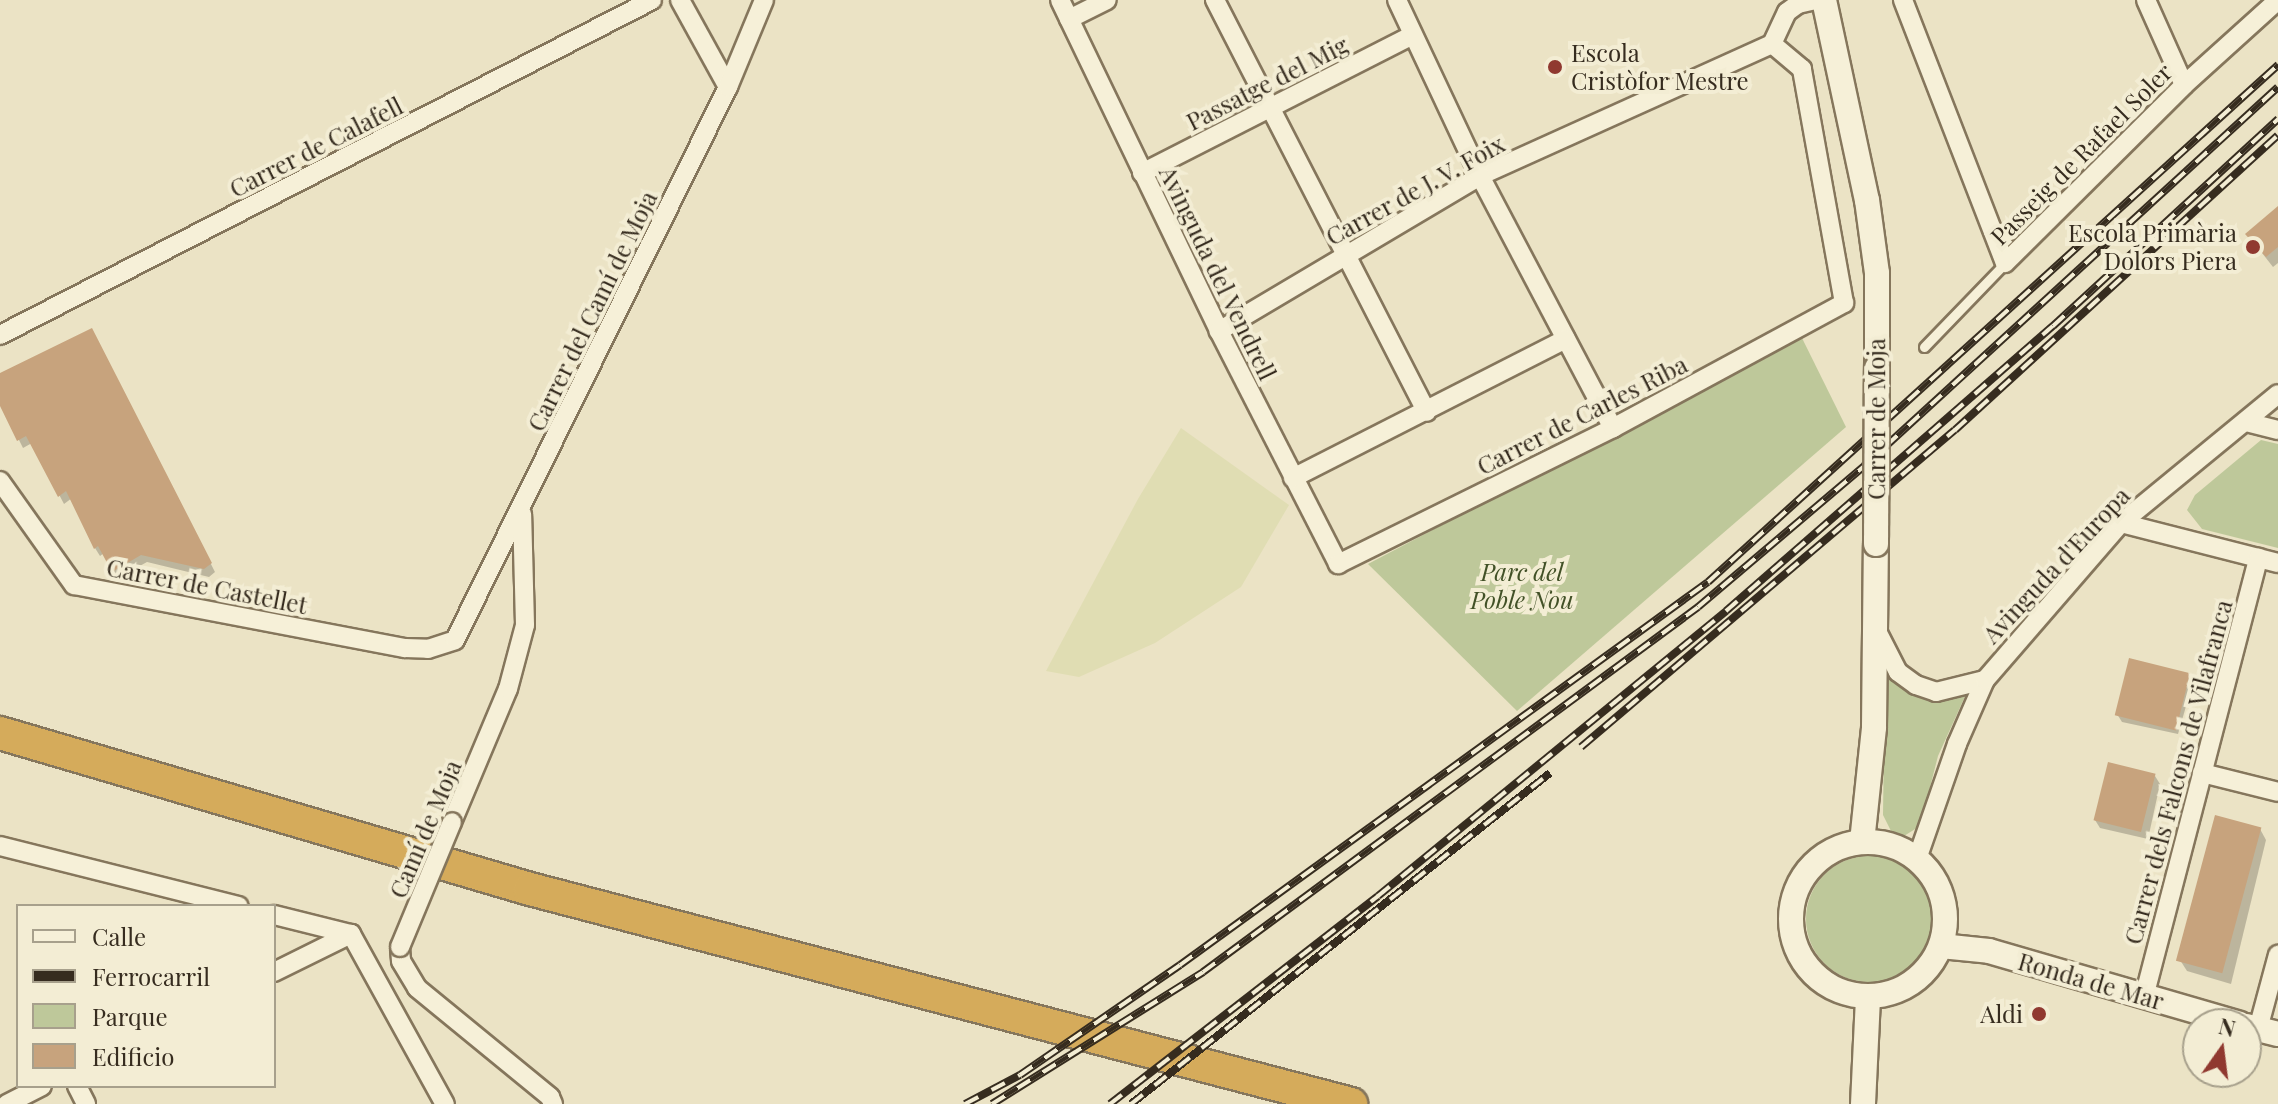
<!DOCTYPE html>
<meta charset="utf-8">
<style>
body{margin:0}
#map{position:relative;width:2278px;height:1104px;overflow:hidden;background:#ebe3c5;font-family:"Playfair Display",serif}
div>[style]{position:absolute}
.farmland>*{inset:0;background:#e0ddb3}
.green>*{inset:0;background:#bec89a}
.round{border-radius:50%}
.shadow>*{inset:0;background:#0003}
.building>*{inset:0;background:#c7a37d;transform-origin:0 0}
.roads{filter:drop-shadow(2px 0 #85765c) drop-shadow(-2px 0 #85765c) drop-shadow(0 2px #85765c) drop-shadow(0 -2px #85765c)}
.lane>*{height:9px;margin:-4.5px;padding:0 4.5px;transform-origin:4.5px;border-radius:4.5px;background:#f6f0d8}
.street>*{height:18px;margin:-9px;padding:0 9px;transform-origin:9px;border-radius:9px;background:#f6f0d8}
.secondary>*{height:24px;margin:-12px;padding:0 12px;transform-origin:12px;border-radius:12px;background:#f6f0d8}
.secondary>.ring{margin:-12px;padding:0;box-sizing:content-box;background:none;border:24px solid #f6f0d8;border-radius:50%}
.highway>*{height:32px;margin:-16px;padding:0 16px;transform-origin:16px;border-radius:16px;background:#d5ab5b}
.rail>*{height:8px;margin-top:-4px;transform-origin:0;background:repeating-linear-gradient(90deg,#f3edd4 0 15px,#362c1f 0 30px);box-sizing:border-box;border-block:2px solid #362c1f}
.bridges{filter:drop-shadow(2px 0 #85765c) drop-shadow(-2px 0 #85765c) drop-shadow(0 2px #85765c) drop-shadow(0 -2px #85765c)}
.street-bridge>*{height:18px;margin:-9px;padding:0 9px;transform-origin:9px;border-radius:9px;background:#f6f0d8}
.secondary-bridge>*{height:24px;margin:-12px;padding:0 12px;transform-origin:12px;border-radius:12px;background:#f6f0d8}
.dots>*{width:22px;height:22px;translate:-50% -50%;box-sizing:border-box;border:4px solid #f3edd4;border-radius:50%}
span{translate:-50% -50%;white-space:nowrap;text-align:center;line-height:1.15;-webkit-text-stroke:8px #f3edd4;paint-order:stroke}
.poi-label{font-size:24px;color:#362c1f}
.left{translate:0 -50%;text-align:left}
.right{translate:-100% -50%;text-align:right}
.street-label{font-size:24px;color:#362c1f}
.park-label{font-size:24px;color:#425127;font-style:italic}
.legend{position:absolute;left:16px;top:904px;width:260px;height:184px;box-sizing:border-box;background:#f3edd4;border:2px solid #a7a08c;margin:0;padding:10px 14px;list-style:none;font-size:24px;color:#362c1f}
.legend li{display:flex;align-items:center;gap:16px;height:40px}
.legend b{width:40px;border:2px solid #a7a08c}
.north{position:absolute;left:2182px;top:1008px;width:80px;height:80px;box-sizing:border-box;background:#f3edd4;border:2px solid #a7a08c;border-radius:50%;rotate:14deg;font-size:22px;font-weight:700;line-height:32px;text-align:center;color:#362c1f}
.north::after{content:'';display:block;margin:auto;width:28px;height:36px;background:#903930;clip-path:polygon(50% 0,100% 100%,50% 72%,0 100%)}
</style>
<div id="map">
<div class="farmland">
<div style="clip-path:polygon(1181px 428px,1289px 505px,1241px 587px,1155px 643px,1079px 677px,1046px 671px,1138px 499px)"></div>
</div>
<div class="green">
<div style="clip-path:polygon(1801px 336px,1846px 427px,1517px 711px,1368px 564px)"></div>
<div style="clip-path:polygon(2261px 440px,2278px 444px,2278px 548px,2202px 529px,2187px 510px,2195px 495px)"></div>
<div style="clip-path:polygon(1885px 672px,1910px 692px,1967px 692px,1938px 756px,1920px 826px,1904px 836px,1891px 831px,1883px 815px)"></div>
<div class="round" style="left:1806px;top:856px;width:126px;height:126px"></div>
</div>
<div class="shadow">
<div style="clip-path:polygon(2278px 208px,2278px 263px,2273px 267px,2248px 235px)"></div>
<div style="clip-path:polygon(96px 339px,215px 572px,209px 577px,147px 562px,118px 578px,104px 553px,100px 556px,95px 548px,72px 498px,64px 504px,32px 443px,23px 448px,0 402px,0 375px)"></div>
<div style="clip-path:polygon(2188px 674px,2193px 682px,2178px 734px,2122px 722px,2117px 714px)"></div>
<div style="clip-path:polygon(2155px 776px,2160px 784px,2148px 839px,2100px 828px,2095px 820px)"></div>
<div style="clip-path:polygon(2260px 829px,2266px 840px,2231px 984px,2187px 971px,2180px 960px)"></div>
</div>
<div class="building">
<div style="clip-path:polygon(2278px 206px,2278px 247px,2266px 257px,2245px 234px)"></div>
<div style="clip-path:polygon(92px 328px,212px 563px,204px 569px,141px 555px,112px 572px,98px 546px,94px 549px,66px 491px,58px 497px,26px 436px,17px 441px,0 406px,0 373px)"></div>
<div style="left:2129px;top:658px;width:63px;height:59px;rotate:14deg"></div>
<div style="left:2108px;top:762px;width:49px;height:60px;rotate:14deg"></div>
<div style="left:2215px;top:815px;width:48px;height:151px;rotate:15deg"></div>
</div>
<div class="roads">
<div class="lane">
<div style="left:1924px;top:347px;width:117px;rotate:-46deg"></div>
</div>
<div class="street">
<div style="left:680px;top:0;width:99px;rotate:61.1deg"></div>
<div style="left:1060px;top:0;width:367px;rotate:64.3deg"></div>
<div style="left:1219px;top:331px;width:262px;rotate:62.9deg"></div>
<div style="left:1338px;top:564px;width:307px;rotate:-26.3deg"></div>
<div style="left:1613px;top:428px;width:263px;rotate:-28.4deg"></div>
<div style="left:1844px;top:303px;width:238px;rotate:-100.2deg"></div>
<div style="left:1802px;top:69px;width:39px;rotate:-140deg"></div>
<div style="left:1772px;top:44px;width:320px;rotate:155.7deg"></div>
<div style="left:1480px;top:176px;width:304px;rotate:149.3deg"></div>
<div style="left:1215px;top:0;width:463px;rotate:62.8deg"></div>
<div style="left:1397px;top:0;width:195px;rotate:64.8deg"></div>
<div style="left:1480px;top:176px;width:285px;rotate:62.2deg"></div>
<div style="left:1903px;top:0;width:282px;rotate:68.8deg"></div>
<div style="left:2005px;top:263px;width:252px;rotate:-44.8deg"></div>
<div style="left:2184px;top:85px;width:127px;rotate:-42.1deg"></div>
<div style="left:2146px;top:0;width:93px;rotate:65.9deg"></div>
<div style="left:1069px;top:19px;width:42px;rotate:-26.6deg"></div>
<div style="left:1772px;top:44px;width:35px;rotate:-65deg"></div>
<div style="left:1787px;top:12px;width:14px;rotate:-36deg"></div>
<div style="left:1798px;top:4px;width:18px;rotate:-13deg"></div>
<div style="left:1142px;top:173px;width:304px;rotate:-27deg"></div>
<div style="left:0;top:335px;width:733px;rotate:-27.19deg"></div>
<div style="left:2246px;top:422px;width:33px;rotate:14deg"></div>
<div style="left:1293px;top:478px;width:306px;rotate:-27deg"></div>
<div style="left:0;top:481px;width:128px;rotate:54.6deg"></div>
<div style="left:74px;top:585px;width:337px;rotate:10.8deg"></div>
<div style="left:405px;top:648px;width:23px;rotate:2deg"></div>
<div style="left:428px;top:649px;width:28px;rotate:-18deg"></div>
<div style="left:455px;top:640px;width:617px;rotate:-63.73deg"></div>
<div style="left:728px;top:87px;width:94px;rotate:-67.5deg"></div>
<div style="left:2121px;top:523px;width:162px;rotate:14.3deg"></div>
<div style="left:1876px;top:629px;width:48px;rotate:62.9deg"></div>
<div style="left:1898px;top:672px;width:22px;rotate:36deg"></div>
<div style="left:1916px;top:685px;width:21px;rotate:19deg"></div>
<div style="left:1936px;top:692px;width:50px;rotate:-13.8deg"></div>
<div style="left:2202px;top:773px;width:78px;rotate:14deg"></div>
<div style="left:452px;top:822px;width:144px;rotate:-67.2deg"></div>
<div style="left:508px;top:689px;width:66px;rotate:-75.1deg"></div>
<div style="left:525px;top:625px;width:111px;rotate:-91.5deg"></div>
<div style="left:0;top:846px;width:246px;rotate:14.1deg"></div>
<div style="left:1917px;top:859px;width:122px;rotate:-70.8deg"></div>
<div style="left:1957px;top:744px;width:70px;rotate:-66.4deg"></div>
<div style="left:1985px;top:680px;width:208px;rotate:-49.1deg"></div>
<div style="left:2121px;top:523px;width:203px;rotate:-39.4deg"></div>
<div style="left:274px;top:915px;width:79px;rotate:13.9deg"></div>
<div style="left:351px;top:934px;width:194px;rotate:61.1deg"></div>
<div style="left:400px;top:947px;width:14px;rotate:86deg"></div>
<div style="left:401px;top:961px;width:31px;rotate:59deg"></div>
<div style="left:417px;top:988px;width:172px;rotate:39.3deg"></div>
<div style="left:550px;top:1097px;width:8px;rotate:67deg"></div>
<div style="left:274px;top:972px;width:86px;rotate:-26.3deg"></div>
<div style="left:2144px;top:997px;width:454px;rotate:-75.4deg"></div>
<div style="left:2258px;top:1029px;width:77px;rotate:-74.9deg"></div>
<div style="left:77px;top:1086px;width:20px;rotate:63deg"></div>
<div style="left:7px;top:1104px;width:39px;rotate:-27deg"></div>
</div>
<div class="secondary">
<div style="left:1824px;top:0;width:205px;rotate:77.9deg"></div>
<div style="left:1867px;top:200px;width:74px;rotate:82.2deg"></div>
<div style="left:1877px;top:273px;width:95px;rotate:90deg"></div>
<div class="ring" style="left:1791px;top:842px;width:130px;height:130px"></div>
<div style="left:1862px;top:842px;width:116px;rotate:-84deg"></div>
<div style="left:1874px;top:727px;width:183px;rotate:-89.4deg"></div>
<div style="left:1941px;top:946px;width:48px;rotate:5.9deg"></div>
<div style="left:1989px;top:951px;width:261px;rotate:16.2deg"></div>
<div style="left:2246px;top:1026px;width:33px;rotate:14deg"></div>
<div style="left:1863px;top:1104px;width:107px;rotate:-87.3deg"></div>
</div>
<div class="highway">
<div style="left:0;top:733px;width:552px;rotate:16.4deg"></div>
<div style="left:530px;top:889px;width:849px;rotate:14.67deg"></div>
</div>
</div>
<div class="rail">
<div style="left:1581px;top:747px;width:490px;rotate:-40.3deg"></div>
<div style="left:1955px;top:430px;width:437px;rotate:-42.4deg"></div>
<div style="left:965px;top:1104px;width:62px;rotate:-27.8deg"></div>
<div style="left:1020px;top:1075px;width:194px;rotate:-34.5deg"></div>
<div style="left:1180px;top:965px;width:652px;rotate:-35.96deg"></div>
<div style="left:1708px;top:582px;width:770px;rotate:-42.21deg"></div>
<div style="left:992px;top:1104px;width:249px;rotate:-32deg"></div>
<div style="left:1203px;top:972px;width:615px;rotate:-36.4deg"></div>
<div style="left:1698px;top:607px;width:218px;rotate:-40.3deg"></div>
<div style="left:1864px;top:466px;width:561px;rotate:-42.47deg"></div>
<div style="left:1110px;top:1104px;width:339px;rotate:-37.8deg"></div>
<div style="left:1378px;top:896px;width:450px;rotate:-39.3deg"></div>
<div style="left:1726px;top:611px;width:434px;rotate:-41.1deg"></div>
<div style="left:2053px;top:326px;width:306px;rotate:-42.6deg"></div>
<div style="left:1131px;top:1104px;width:534px;rotate:-38.31deg"></div>
</div>
<div class="bridges">
<div class="street-bridge">
<div style="left:400px;top:947px;width:135px;rotate:-67.4deg"></div>
</div>
<div class="secondary-bridge">
<div style="left:1876px;top:544px;width:176px;rotate:-89.7deg"></div>
</div>
</div>
<div class="dots">
<div style="left:1555px;top:67px;background:#903930"></div>
<div style="left:2253px;top:247px;background:#903930"></div>
<div style="left:2039px;top:1014px;background:#903930"></div>
</div>
<div class="poi-label">
<span class="left" style="left:1571px;top:67px">Escola<br>Cristòfor Mestre</span>
<span class="right" style="left:2237px;top:247px">Escola Primària<br>Dolors Piera</span>
<span class="right" style="left:2023px;top:1014px">Aldi</span>
</div>
<div class="street-label">
<span style="left:1267px;top:83px;rotate:-27deg">Passatge del Mig</span>
<span style="left:316px;top:147px;rotate:-27deg">Carrer de Calafell</span>
<span style="left:2081px;top:154px;rotate:-45deg">Passeig de Rafael Soler</span>
<span style="left:1415px;top:190px;rotate:-29deg">Carrer de J. V. Foix</span>
<span style="left:1218px;top:273px;rotate:64deg">Avinguda del Vendrell</span>
<span style="left:592px;top:311px;rotate:-64deg">Carrer del Camí de Moja</span>
<span style="left:1582px;top:415px;rotate:-27deg">Carrer de Carles Riba</span>
<span style="left:1876px;top:419px;rotate:-90deg">Carrer de Moja</span>
<span style="left:2056px;top:565px;rotate:-47deg">Avinguda d'Europa</span>
<span style="left:207px;top:586px;rotate:11deg">Carrer de Castellet</span>
<span style="left:2178px;top:772px;rotate:-75deg">Carrer dels Falcons de Vilafranca</span>
<span style="left:425px;top:829px;rotate:-67deg">Camí de Moja</span>
<span style="left:2091px;top:981px;rotate:16deg">Ronda de Mar</span>
</div>
<div class="park-label">
<span style="left:1522px;top:586px">Parc del<br>Poble Nou</span>
</div>
<ul class="legend">
<li><b style="height:10px;background:#f6f0d8"></b>Calle</li>
<li><b style="height:10px;background:#362c1f"></b>Ferrocarril</li>
<li><b style="height:22px;background:#bec89a"></b>Parque</li>
<li><b style="height:22px;background:#c7a37d"></b>Edificio</li>
</ul>
<div class="north">N</div>
</div>
